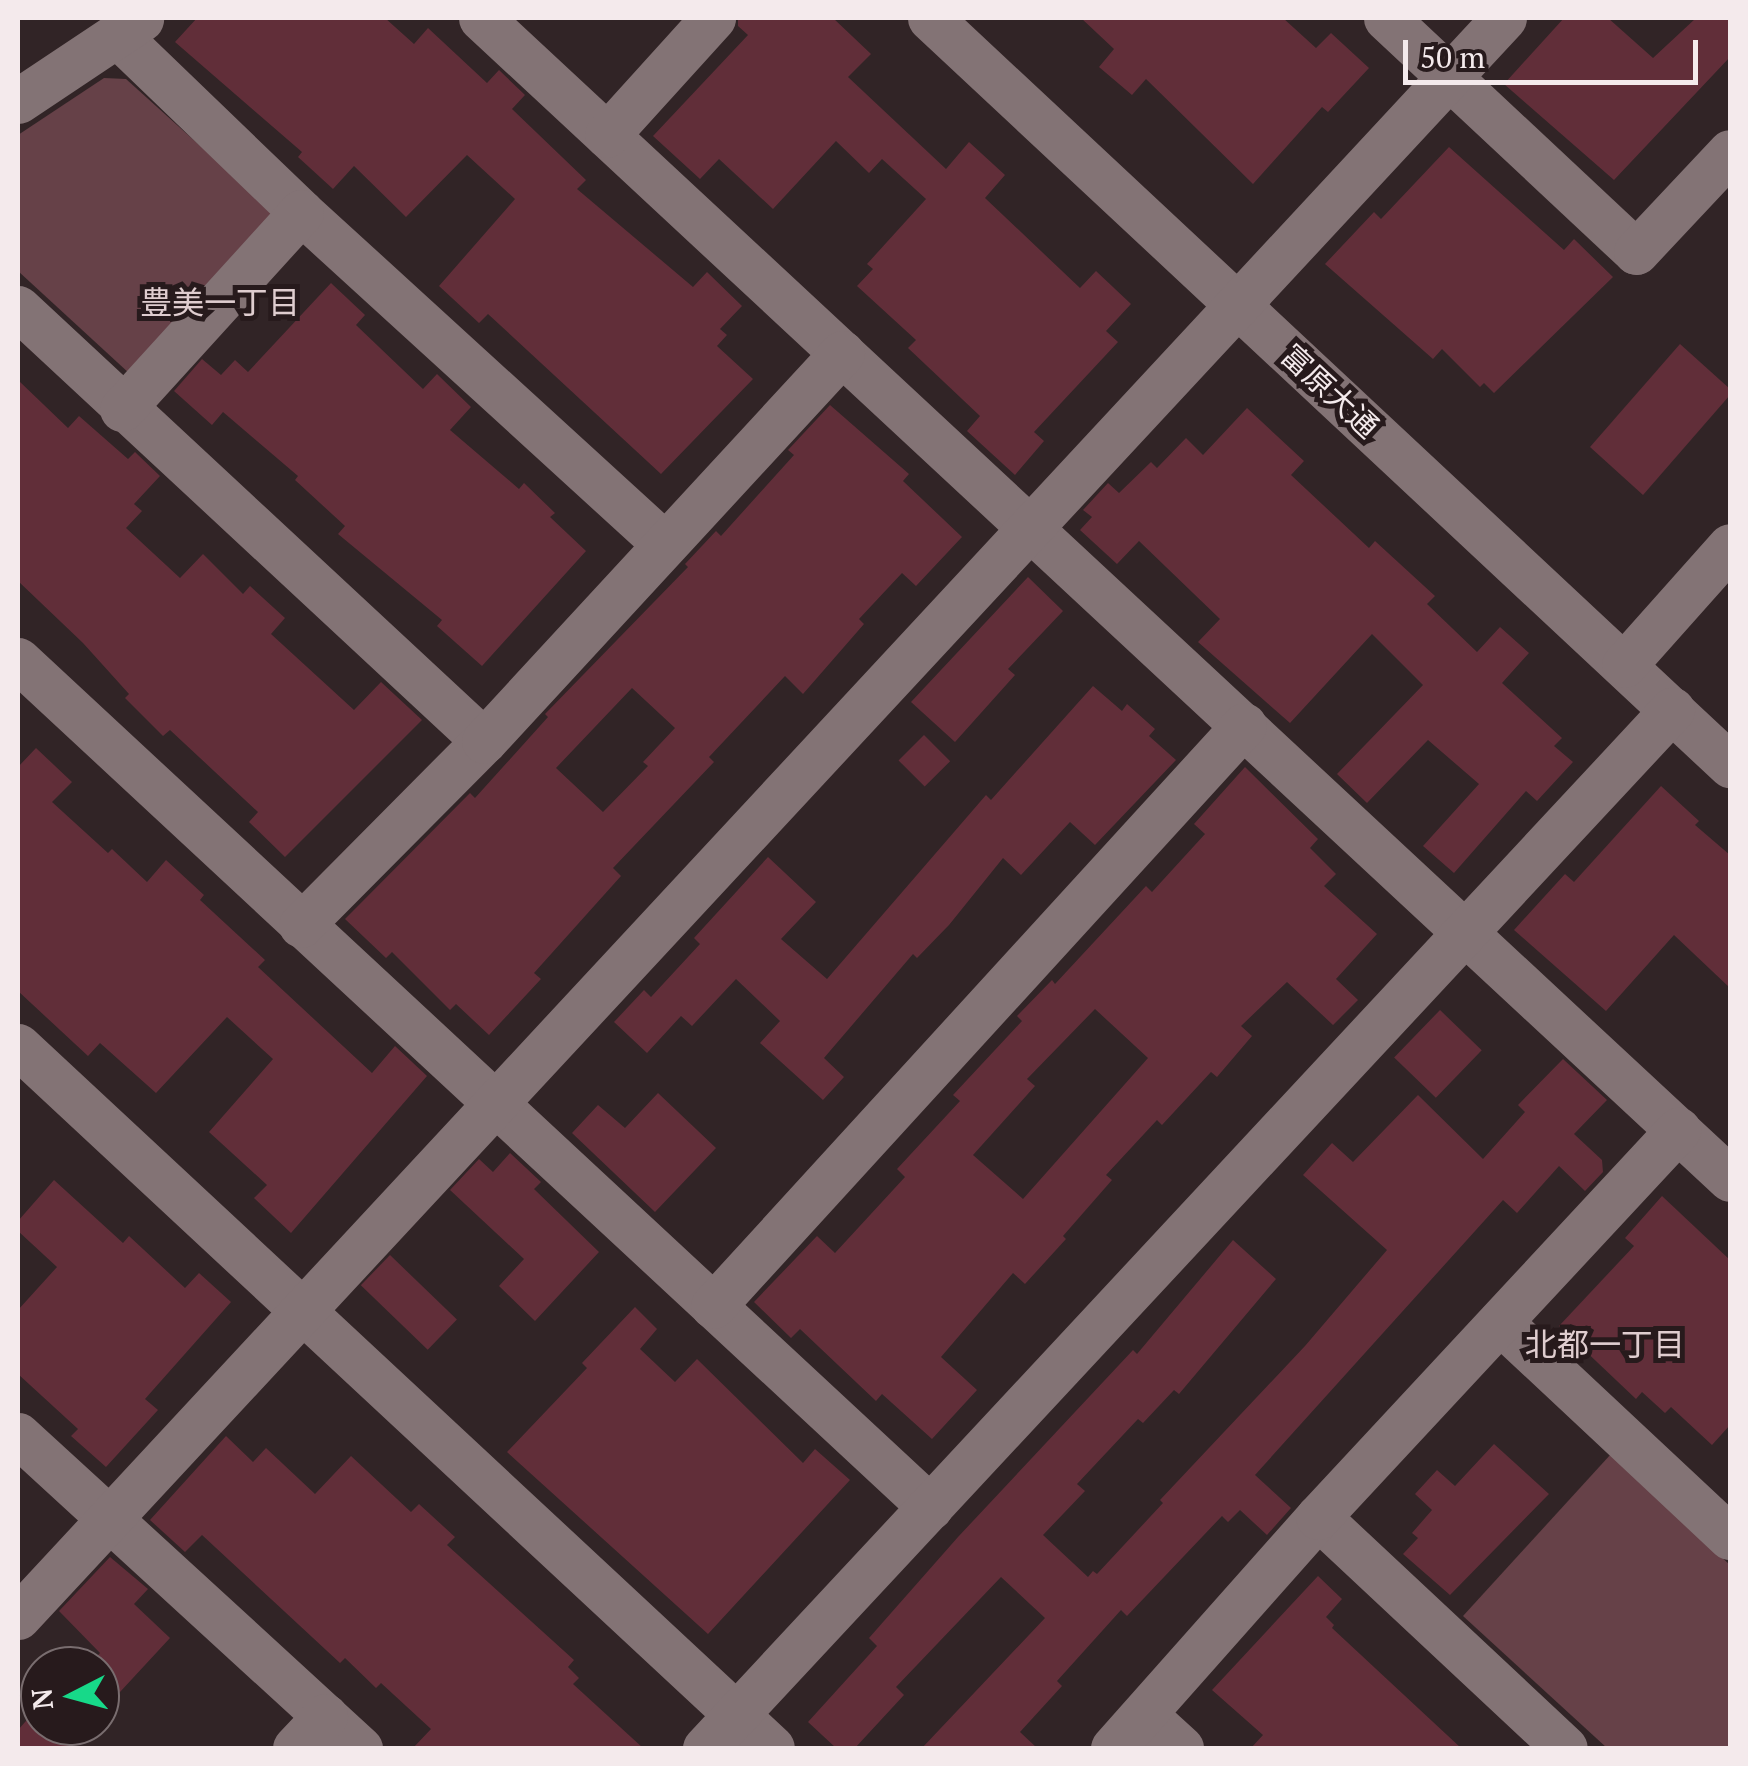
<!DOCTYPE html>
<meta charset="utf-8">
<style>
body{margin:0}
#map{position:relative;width:1748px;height:1766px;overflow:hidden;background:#312426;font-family:"PT Serif","Noto Sans JP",serif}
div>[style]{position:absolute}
.green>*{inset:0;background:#664148}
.building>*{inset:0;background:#612e39;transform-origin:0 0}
.minor>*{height:45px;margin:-22.5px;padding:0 22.5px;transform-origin:22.5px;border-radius:22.5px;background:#837375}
span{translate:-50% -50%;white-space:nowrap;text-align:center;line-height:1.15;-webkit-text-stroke:10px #271a1c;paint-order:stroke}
.street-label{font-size:30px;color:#f4eaec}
.neighbourhood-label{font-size:32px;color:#dfcdcf}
.frame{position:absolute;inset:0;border:20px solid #f4eaec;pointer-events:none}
.north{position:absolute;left:20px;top:1646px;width:100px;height:100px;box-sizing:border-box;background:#271a1c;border:2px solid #796d6f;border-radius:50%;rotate:264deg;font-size:28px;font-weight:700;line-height:40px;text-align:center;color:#f4eaec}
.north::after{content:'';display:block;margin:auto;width:35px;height:45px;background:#17d989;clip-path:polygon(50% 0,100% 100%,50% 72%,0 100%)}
.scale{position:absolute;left:1403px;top:40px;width:295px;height:45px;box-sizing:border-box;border:5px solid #f4eaec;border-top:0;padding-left:12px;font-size:30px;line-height:35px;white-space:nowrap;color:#f4eaec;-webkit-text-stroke:8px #271a1c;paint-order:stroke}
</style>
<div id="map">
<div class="green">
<div style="clip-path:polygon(104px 78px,126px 79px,278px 216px,130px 374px,18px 271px,18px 135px)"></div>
<div style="clip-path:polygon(1611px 1454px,1730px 1565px,1730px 1748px,1607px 1748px,1463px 1616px)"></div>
</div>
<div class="building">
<div style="clip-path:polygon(197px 18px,385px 18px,414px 44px,428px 28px,487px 83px,499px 70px,525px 95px,512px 109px,586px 180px,577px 189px,693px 287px,707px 272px,742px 306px,720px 329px,727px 335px,717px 346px,753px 379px,661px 474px,488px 314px,479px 323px,439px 286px,515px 199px,467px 155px,406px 217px,354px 166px,333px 189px,298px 157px,302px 152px,175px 42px)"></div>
<div style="clip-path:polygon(738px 18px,833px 18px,871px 54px,848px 77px,946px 169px,969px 142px,1005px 175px,985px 198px,1080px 288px,1096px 271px,1131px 304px,1106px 331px,1118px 342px,1034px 432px,1044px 441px,1015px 475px,967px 431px,980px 416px,908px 348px,916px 340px,857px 286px,873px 269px,867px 264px,926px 199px,882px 159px,869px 173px,836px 141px,773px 209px,719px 159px,700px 179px,653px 136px,748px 35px,738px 26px)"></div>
<div style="clip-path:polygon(1081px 18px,1283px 18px,1316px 48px,1331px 33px,1369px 68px,1328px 112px,1322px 107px,1253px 184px,1146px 79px,1132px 95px,1099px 67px,1114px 49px)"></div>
<div style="clip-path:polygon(1564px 18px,1608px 18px,1653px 58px,1696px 18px,1730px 18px,1730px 57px,1614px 180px,1504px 84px)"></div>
<div style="clip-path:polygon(1449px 147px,1564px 250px,1574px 239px,1613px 277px,1494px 393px,1484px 383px,1480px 387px,1442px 349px,1433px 359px,1325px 264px,1374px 212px,1381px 219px)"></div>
<div style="clip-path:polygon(331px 283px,365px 315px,356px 325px,423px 389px,437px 374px,471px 407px,450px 430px,519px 489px,524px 483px,555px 513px,550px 517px,586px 551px,482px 666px,437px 626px,442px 620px,338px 534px,345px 526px,295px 480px,298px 476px,223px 412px,212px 425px,174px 391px,202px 359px,221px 375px,235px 360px,248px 372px)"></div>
<div style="clip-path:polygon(1680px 344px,1730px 389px,1730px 395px,1643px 495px,1590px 447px)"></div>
<div style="clip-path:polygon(18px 380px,68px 428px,79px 416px,128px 459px,135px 452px,160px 476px,134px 504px,142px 511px,126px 528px,180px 578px,203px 554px,243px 594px,250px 586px,285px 618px,271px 634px,354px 710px,381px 682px,422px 720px,285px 857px,249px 822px,258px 812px,170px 730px,163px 736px,125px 698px,129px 694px,83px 643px,18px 581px)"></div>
<div style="clip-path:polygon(evenodd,830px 405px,909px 474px,903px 481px,962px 537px,916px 586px,902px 573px,859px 619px,864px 624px,803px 694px,785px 676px,709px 757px,714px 762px,613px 868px,621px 876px,534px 973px,541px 979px,489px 1035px,456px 1004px,450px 1010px,392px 952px,386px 958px,345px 919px,470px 793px,475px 798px,548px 717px,545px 714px,688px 567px,685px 564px,716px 531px,721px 536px,794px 455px,788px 450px,830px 405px,632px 688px,675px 728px,643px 762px,648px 766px,603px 812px,556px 768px,632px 688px)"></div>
<div style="clip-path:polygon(1247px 408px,1304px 461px,1291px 475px,1369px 548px,1375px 541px,1435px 596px,1427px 604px,1477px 652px,1500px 627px,1529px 653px,1502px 683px,1562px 738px,1554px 746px,1573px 762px,1537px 801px,1526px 791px,1454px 873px,1423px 846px,1479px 784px,1428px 740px,1367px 803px,1337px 774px,1423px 685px,1372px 634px,1290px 723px,1198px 642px,1220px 619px,1139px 541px,1117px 564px,1080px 530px,1092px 517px,1083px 510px,1108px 483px,1119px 493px,1151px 462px,1157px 468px,1186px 438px,1203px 455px)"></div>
<div style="clip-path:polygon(1028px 577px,1063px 611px,1008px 669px,1015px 675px,955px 742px,911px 702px)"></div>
<div style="clip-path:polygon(1093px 686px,1122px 711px,1127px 704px,1155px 729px,1149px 736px,1176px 760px,1095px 845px,1070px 822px,1021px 875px,1003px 858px,949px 925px,917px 958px,913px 954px,824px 1058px,844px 1077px,823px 1100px,760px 1043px,780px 1021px,736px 979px,692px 1026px,681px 1016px,647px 1053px,614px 1022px,644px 990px,651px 997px,700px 944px,694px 938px,768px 857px,816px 902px,781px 939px,827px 979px,986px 795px,991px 800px)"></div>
<div style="left:924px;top:735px;width:37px;height:36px;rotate:45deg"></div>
<div style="clip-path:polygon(36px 748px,72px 782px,52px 802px,108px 853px,112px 849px,147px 882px,166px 860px,204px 895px,200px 900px,265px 960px,258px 967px,372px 1073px,395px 1046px,427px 1076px,291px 1233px,254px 1198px,267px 1185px,209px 1132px,273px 1059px,227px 1017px,156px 1093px,100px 1043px,88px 1056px,18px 991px,18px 767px)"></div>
<div style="clip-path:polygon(evenodd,1245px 767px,1318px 839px,1310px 848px,1336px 874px,1324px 886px,1377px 934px,1336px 979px,1358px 1000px,1333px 1025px,1287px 982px,1241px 1026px,1252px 1036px,1217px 1077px,1211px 1072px,1162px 1125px,1157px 1120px,1106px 1175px,1112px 1180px,1063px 1236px,1066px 1239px,1025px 1284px,1013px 1273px,941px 1357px,977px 1390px,932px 1439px,882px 1394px,876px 1401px,800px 1329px,791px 1338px,754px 1302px,817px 1236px,835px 1253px,905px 1177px,897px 1169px,960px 1101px,953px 1095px,1022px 1021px,1017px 1016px,1052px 980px,1055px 984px,1146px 886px,1152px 892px,1205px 834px,1194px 824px,1245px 767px,1095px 1009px,1148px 1058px,1023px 1199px,973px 1155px,1035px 1086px,1027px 1079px,1095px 1009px)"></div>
<div style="clip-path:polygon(1661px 786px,1699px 821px,1695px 825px,1730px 855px,1730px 988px,1674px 935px,1606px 1011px,1514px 930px,1565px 874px,1574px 882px)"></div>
<div style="left:1440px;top:1010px;width:58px;height:66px;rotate:44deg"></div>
<div style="clip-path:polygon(1563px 1059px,1607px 1100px,1574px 1134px,1602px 1160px,1603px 1172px,1585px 1191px,1559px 1166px,1517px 1213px,1503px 1200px,1255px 1475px,1291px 1508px,1267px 1535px,1240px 1510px,1228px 1522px,1222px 1516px,1127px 1616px,1121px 1610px,1057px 1681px,1062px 1686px,1020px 1732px,1037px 1748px,922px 1748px,1045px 1618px,1001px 1577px,896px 1687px,904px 1695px,855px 1748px,836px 1748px,808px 1722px,877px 1646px,869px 1638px,958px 1537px,1133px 1350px,1137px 1354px,1233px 1240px,1276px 1279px,1179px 1394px,1174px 1390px,1143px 1423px,1138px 1419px,1077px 1484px,1085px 1491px,1043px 1535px,1088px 1577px,1093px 1571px,1097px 1574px,1163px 1503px,1160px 1500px,1305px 1346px,1387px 1250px,1303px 1175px,1332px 1143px,1353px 1162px,1418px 1095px,1483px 1159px,1525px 1112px,1518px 1105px)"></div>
<div style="clip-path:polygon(658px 1093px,716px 1148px,655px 1212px,572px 1133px,598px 1105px,625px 1128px)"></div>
<div style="clip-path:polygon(510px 1153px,541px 1182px,534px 1189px,599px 1252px,535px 1321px,499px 1286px,524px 1259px,450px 1190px,479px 1159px,493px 1172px)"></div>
<div style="clip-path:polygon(54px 1180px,123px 1243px,129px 1236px,185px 1288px,199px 1273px,231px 1302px,145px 1399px,158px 1410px,106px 1467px,71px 1436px,78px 1429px,18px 1374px,18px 1310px,57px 1267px,18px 1231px,18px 1221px)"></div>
<div style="clip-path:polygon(1662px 1196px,1730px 1260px,1730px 1425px,1712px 1445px,1671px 1407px,1665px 1413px,1642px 1392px,1636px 1399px,1559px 1326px,1634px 1246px,1625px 1238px)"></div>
<div style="left:390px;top:1255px;width:93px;height:42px;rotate:44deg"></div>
<div style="clip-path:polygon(635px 1307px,657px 1329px,640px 1349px,675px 1382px,697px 1359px,803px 1463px,815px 1449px,850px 1480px,708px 1634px,507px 1452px,587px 1368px,582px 1363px)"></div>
<div style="clip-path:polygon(226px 1436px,253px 1462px,266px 1448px,315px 1494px,351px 1456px,411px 1512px,419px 1504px,455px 1537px,447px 1545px,574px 1660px,568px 1667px,579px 1678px,573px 1684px,643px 1748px,413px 1748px,431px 1729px,381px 1683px,376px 1688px,345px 1658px,340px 1663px,202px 1535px,185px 1552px,150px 1520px)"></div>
<div style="clip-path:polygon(1494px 1444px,1549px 1494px,1450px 1595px,1403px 1554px,1418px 1538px,1412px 1533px,1432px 1510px,1415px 1494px,1437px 1470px,1455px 1486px)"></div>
<div style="clip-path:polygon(110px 1557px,148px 1589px,134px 1604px,170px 1638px,120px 1692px,100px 1673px,100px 1666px,90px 1664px,100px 1653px,59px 1611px)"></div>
<div style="clip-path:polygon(1318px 1576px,1342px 1599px,1326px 1617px,1334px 1625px,1332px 1628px,1461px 1748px,1251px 1748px,1263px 1735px,1212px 1690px)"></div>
<div style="clip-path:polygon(33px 1713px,40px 1726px,48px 1726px,72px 1748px,18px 1748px,18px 1730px)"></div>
</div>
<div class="minor">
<div style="left:481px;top:18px;width:1705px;rotate:42.91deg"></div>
<div style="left:930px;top:18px;width:1095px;rotate:43.04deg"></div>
<div style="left:1386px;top:18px;width:342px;rotate:43.1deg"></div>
<div style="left:1636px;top:252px;width:137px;rotate:-46.8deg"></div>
<div style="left:117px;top:35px;width:255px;rotate:43.9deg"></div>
<div style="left:301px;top:212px;width:490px;rotate:42.4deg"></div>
<div style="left:18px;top:101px;width:148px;rotate:-33.7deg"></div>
<div style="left:607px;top:135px;width:158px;rotate:-47.8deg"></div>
<div style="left:18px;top:308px;width:636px;rotate:42.9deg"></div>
<div style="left:122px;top:409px;width:266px;rotate:-47.7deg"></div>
<div style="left:18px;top:660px;width:1245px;rotate:42.88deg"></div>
<div style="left:1624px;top:665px;width:159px;rotate:-48.3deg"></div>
<div style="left:301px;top:925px;width:260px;rotate:-45.2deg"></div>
<div style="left:484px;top:741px;width:528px;rotate:-47.3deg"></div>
<div style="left:18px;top:1046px;width:1030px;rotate:42.95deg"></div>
<div style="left:713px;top:1306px;width:787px;rotate:-47.57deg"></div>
<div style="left:1500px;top:1322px;width:315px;rotate:43.1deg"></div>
<div style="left:18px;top:1435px;width:464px;rotate:42.5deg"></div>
<div style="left:1318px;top:1517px;width:338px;rotate:43.1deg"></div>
<div style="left:18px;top:1617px;width:2183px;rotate:-47.1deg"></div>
<div style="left:1145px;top:1715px;width:49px;rotate:42.5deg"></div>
<div style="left:295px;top:1748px;width:44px;rotate:-46.8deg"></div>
<div style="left:705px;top:1748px;width:1419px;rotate:-47.03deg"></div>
<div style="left:1113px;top:1748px;width:309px;rotate:-48.4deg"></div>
<div style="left:1318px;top:1517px;width:529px;rotate:-47.07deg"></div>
</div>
<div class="street-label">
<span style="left:1330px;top:391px;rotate:43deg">富原大通</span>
</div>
<div class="neighbourhood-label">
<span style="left:220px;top:302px">豊美一丁目</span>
<span style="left:1605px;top:1344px">北都一丁目</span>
</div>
<div class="frame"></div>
<div class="north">N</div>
<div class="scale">50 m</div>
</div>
